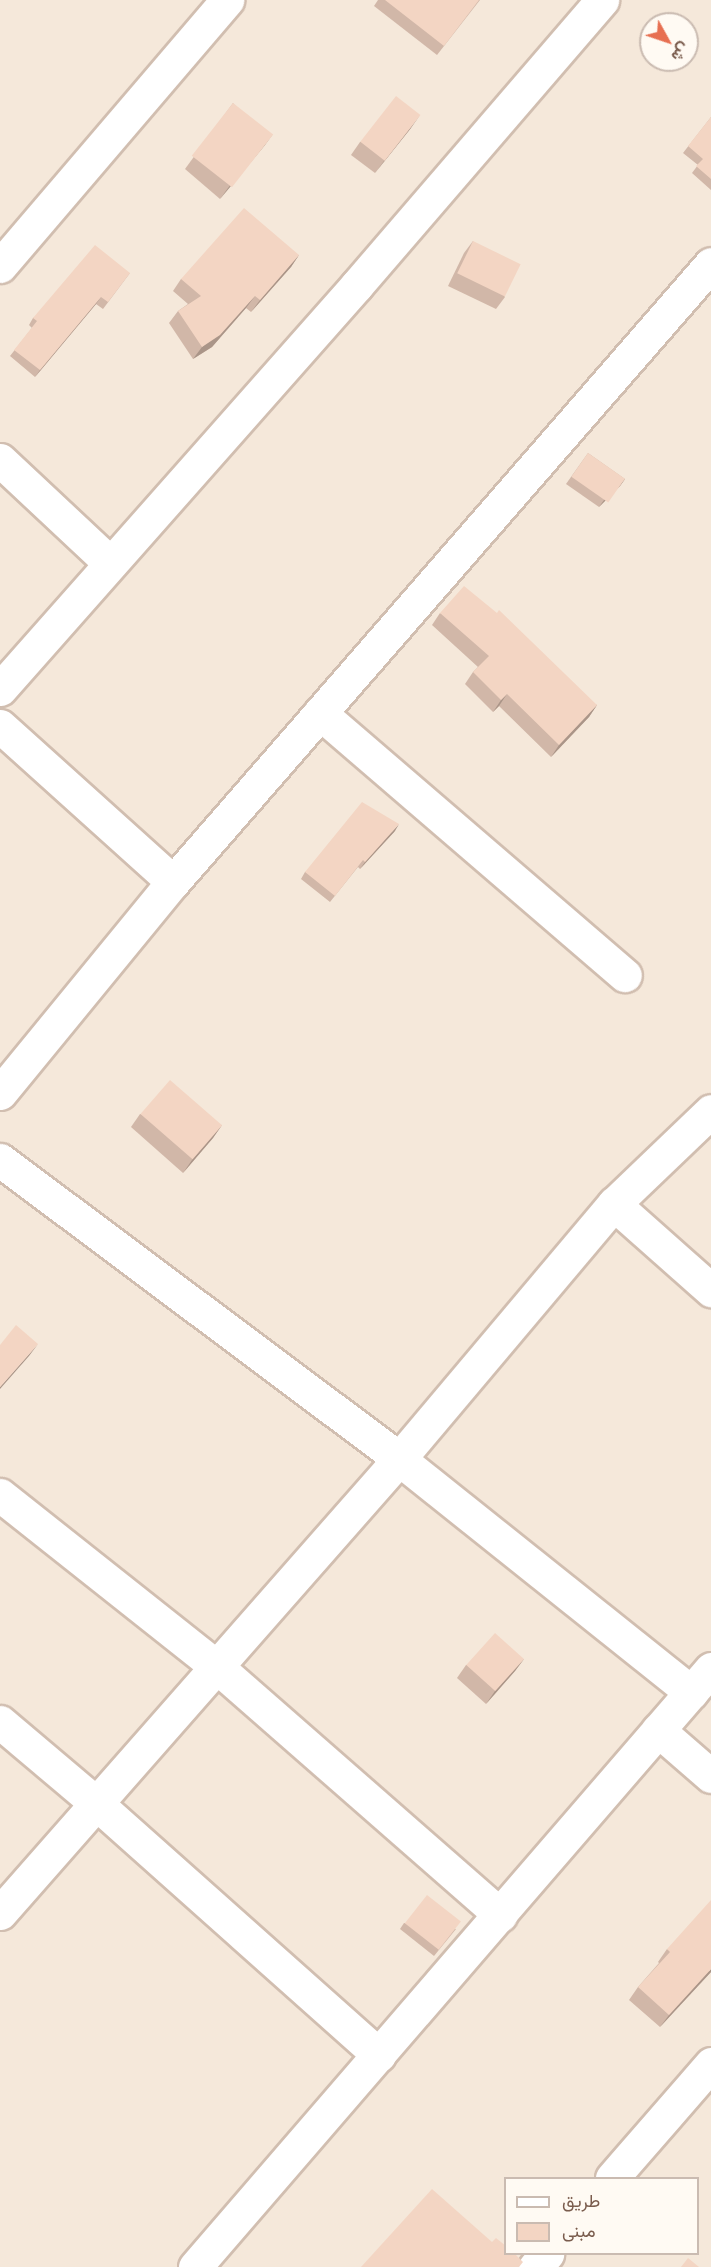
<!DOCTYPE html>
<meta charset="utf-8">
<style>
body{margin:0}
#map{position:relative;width:711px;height:2267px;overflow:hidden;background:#fdf6ec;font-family:"Archivo Narrow",Vazirmatn,sans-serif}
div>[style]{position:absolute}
.residential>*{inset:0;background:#f5e8da}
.roads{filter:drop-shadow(2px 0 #d1beb0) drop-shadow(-2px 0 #d1beb0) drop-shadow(0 2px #d1beb0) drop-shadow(0 -2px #d1beb0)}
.street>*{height:33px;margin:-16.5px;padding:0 16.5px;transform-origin:16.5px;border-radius:16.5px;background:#fff}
.wall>*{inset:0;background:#d1b7a8}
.shaded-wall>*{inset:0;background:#aa9588}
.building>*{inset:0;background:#f3d5c3;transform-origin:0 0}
span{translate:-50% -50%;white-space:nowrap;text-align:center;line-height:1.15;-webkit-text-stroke:6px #fffaf3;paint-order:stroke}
.legend{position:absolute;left:504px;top:2177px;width:195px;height:78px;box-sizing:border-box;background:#fffaf3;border:2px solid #cabbb1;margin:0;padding:8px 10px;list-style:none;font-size:18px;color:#7a5c4d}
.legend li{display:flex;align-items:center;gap:12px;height:30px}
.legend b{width:30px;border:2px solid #cabbb1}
.north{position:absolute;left:639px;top:12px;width:60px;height:60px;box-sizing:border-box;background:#fffaf3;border:2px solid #cabbb1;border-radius:50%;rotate:130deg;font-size:16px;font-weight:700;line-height:24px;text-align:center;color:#7a5c4d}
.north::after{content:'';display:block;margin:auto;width:21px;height:27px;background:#e76f51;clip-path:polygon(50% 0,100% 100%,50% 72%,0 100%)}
</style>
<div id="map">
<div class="residential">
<div style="clip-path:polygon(evenodd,0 0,711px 0,711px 2267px,0 2267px,0 0,651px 24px,687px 24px,687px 60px,651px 60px,651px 24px,0 0,506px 2178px,698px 2178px,698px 2254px,506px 2254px,506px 2178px)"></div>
</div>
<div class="roads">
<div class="street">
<div style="left:0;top:266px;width:350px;rotate:-49.5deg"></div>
<div style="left:0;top:460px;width:151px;rotate:43.1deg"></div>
<div style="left:0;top:689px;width:539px;rotate:-48.53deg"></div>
<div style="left:357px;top:285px;width:376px;rotate:-49.3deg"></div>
<div style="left:320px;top:713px;width:402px;rotate:40.7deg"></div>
<div style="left:0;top:726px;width:233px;rotate:42deg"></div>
<div style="left:0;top:1093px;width:273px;rotate:-50.7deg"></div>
<div style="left:173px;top:882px;width:819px;rotate:-48.96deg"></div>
<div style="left:0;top:1160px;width:499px;rotate:36.8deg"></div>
<div style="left:399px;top:1459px;width:374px;rotate:38.6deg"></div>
<div style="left:614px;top:1204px;width:130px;rotate:41.6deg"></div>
<div style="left:0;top:1495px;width:275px;rotate:38.4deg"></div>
<div style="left:216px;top:1666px;width:378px;rotate:41.2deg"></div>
<div style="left:0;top:1722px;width:126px;rotate:40.2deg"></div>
<div style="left:96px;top:1803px;width:379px;rotate:41.7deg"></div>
<div style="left:658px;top:1730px;width:70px;rotate:41deg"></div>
<div style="left:0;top:1913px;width:604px;rotate:-48.69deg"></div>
<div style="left:399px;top:1459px;width:334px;rotate:-49.9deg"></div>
<div style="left:614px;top:1204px;width:134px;rotate:-43.8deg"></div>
<div style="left:612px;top:2178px;width:151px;rotate:-49deg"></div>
<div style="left:195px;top:2267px;width:790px;rotate:-49.21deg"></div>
<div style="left:535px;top:2267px;width:18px;rotate:-47deg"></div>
</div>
</div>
<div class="wall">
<div style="clip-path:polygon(378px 0,480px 0,437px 55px,374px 6px)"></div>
<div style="clip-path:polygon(233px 103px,265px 145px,220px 199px,185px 169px)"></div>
<div style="clip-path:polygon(711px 117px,711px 190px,692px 173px,698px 165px,683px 153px)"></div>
<div style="clip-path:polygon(411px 128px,375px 173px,351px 155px,360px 142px)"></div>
<div style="clip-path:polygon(473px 241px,505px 297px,496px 309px,448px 286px,464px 253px)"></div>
<div style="clip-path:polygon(299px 255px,291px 267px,251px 312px,246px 308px,212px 347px,193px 359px,169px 323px,178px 311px,188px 304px,173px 291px,181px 279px)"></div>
<div style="clip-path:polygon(130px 273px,103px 309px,96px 304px,35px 377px,10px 356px,32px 328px,29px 325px,33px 318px)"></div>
<div style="clip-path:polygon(588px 453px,625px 479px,620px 486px,599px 507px,566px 484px)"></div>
<div style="clip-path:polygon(440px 613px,597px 705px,589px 717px,551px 757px,499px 706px,493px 712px,465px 684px,473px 672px,478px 667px,432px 625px)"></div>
<div style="clip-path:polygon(395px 831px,360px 869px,358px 867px,330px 902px,301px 879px,305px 872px)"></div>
<div style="clip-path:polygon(140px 1114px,222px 1125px,213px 1138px,183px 1173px,131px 1127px)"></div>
<div style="clip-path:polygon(524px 1659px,515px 1671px,486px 1704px,457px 1678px,466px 1665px)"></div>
<div style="clip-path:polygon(404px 1923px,456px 1929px,434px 1956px,400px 1929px)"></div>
<div style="clip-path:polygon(667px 1949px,711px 1972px,660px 2027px,629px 2000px,638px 1987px,659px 1963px,658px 1962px)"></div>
</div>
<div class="shaded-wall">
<div style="clip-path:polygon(420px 115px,411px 128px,375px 173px,384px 161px)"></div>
<div style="clip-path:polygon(273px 134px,265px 145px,220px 199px,228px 188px)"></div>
<div style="clip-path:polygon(299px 255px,291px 267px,251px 312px,260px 300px)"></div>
<div style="clip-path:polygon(255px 296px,246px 308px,212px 347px,193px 359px,202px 347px)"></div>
<div style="clip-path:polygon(101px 297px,96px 304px,35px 377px,40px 370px)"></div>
<div style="clip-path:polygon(625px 479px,620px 486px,599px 507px,604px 500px)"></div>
<div style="clip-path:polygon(507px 694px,499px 706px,493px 712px,501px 700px)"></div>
<div style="clip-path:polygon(597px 705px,589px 717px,551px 757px,559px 745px)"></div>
<div style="clip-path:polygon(399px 824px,395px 831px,360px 869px,365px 862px)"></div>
<div style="clip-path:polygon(222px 1125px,213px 1138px,183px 1173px,192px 1160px)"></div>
<div style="clip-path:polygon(38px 1344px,29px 1356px,0 1389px,0 1387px)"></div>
<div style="clip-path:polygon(524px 1659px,515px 1671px,486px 1704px,495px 1691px)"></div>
<div style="clip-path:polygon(711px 1969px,711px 1972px,660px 2027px,669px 2015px)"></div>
</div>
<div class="building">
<div style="clip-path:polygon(385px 0,479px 0,444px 46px)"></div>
<div style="left:396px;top:96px;width:31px;height:58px;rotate:38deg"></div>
<div style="left:233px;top:103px;width:51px;height:67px;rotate:38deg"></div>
<div style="clip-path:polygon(711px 117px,711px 179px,696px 166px,703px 159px,688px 146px)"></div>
<div style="clip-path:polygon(244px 208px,299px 255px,260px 300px,255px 296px,220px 335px,202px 347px,178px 311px,201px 296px,181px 279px)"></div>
<div style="left:473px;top:241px;width:53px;height:36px;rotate:26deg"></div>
<div style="clip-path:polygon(95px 245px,130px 273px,108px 302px,101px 297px,40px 370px,14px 350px,37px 321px,33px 318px)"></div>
<div style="left:588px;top:453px;width:45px;height:29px;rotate:35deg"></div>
<div style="clip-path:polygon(464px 586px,497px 613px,499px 610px,597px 705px,559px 745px,507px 694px,501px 700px,473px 672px,489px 656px,440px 613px)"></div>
<div style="clip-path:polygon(362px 802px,399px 824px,365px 862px,363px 860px,335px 896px,305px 872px)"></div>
<div style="left:170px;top:1080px;width:69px;height:45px;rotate:41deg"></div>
<div style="clip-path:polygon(16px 1325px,38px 1344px,0 1387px,0 1345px)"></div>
<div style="left:495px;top:1633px;width:39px;height:43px;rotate:42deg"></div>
<div style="left:427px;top:1895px;width:43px;height:36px;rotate:38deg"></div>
<div style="clip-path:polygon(711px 1900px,711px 1969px,669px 2015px,638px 1987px,670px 1952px,667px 1949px)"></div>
<div style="clip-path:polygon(432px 2189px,492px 2242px,496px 2238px,506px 2246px,506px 2253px,514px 2253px,523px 2262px,519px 2267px,361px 2267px)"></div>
<div style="clip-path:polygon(688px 2258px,699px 2267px,681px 2267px)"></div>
</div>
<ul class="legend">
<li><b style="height:8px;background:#fff"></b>طريق</li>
<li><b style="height:16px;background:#f3d5c3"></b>مبنى</li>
</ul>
<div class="north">ش</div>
</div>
